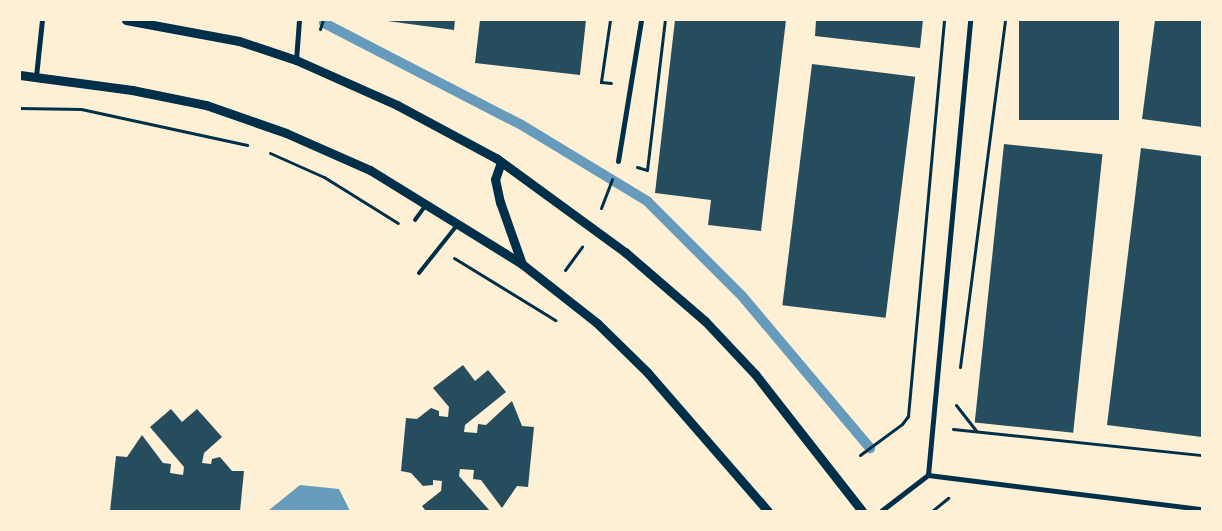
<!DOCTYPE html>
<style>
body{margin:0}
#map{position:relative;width:1222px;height:531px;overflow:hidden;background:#fdf0d5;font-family:Ubuntu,sans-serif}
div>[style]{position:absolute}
.water>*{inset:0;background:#669bbc}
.stream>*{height:10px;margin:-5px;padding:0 5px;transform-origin:5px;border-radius:5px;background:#669bbc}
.building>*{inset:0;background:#264d5e;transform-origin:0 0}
.path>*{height:3px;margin:-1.5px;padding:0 1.5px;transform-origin:1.5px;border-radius:1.5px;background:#003049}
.service>*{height:4px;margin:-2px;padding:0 2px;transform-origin:2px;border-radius:2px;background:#003049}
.minor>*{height:5px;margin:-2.5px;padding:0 2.5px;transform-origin:2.5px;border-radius:2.5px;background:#003049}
.tertiary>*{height:9px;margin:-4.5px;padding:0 4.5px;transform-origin:4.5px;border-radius:4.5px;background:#003049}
span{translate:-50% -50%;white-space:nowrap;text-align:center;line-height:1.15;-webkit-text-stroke:5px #fdf0d5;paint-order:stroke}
.frame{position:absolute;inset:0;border:21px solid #fdf0d5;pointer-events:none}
</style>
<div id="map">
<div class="water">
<div style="clip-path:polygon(300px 485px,339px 489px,350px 511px,269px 510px)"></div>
</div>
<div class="stream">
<div style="left:324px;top:23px;width:220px;rotate:27.3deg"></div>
<div style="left:520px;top:124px;width:149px;rotate:31.2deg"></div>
<div style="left:647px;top:201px;width:134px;rotate:45deg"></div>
<div style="left:742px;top:296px;width:199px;rotate:49.9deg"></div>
</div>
<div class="building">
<div style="clip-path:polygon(380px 20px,455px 20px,454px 30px)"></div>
<div style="clip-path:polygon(480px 20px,586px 20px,580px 75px,475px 63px)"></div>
<div style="clip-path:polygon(675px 20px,786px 20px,761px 231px,708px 225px,711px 200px,655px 193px)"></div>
<div style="clip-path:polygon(816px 20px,923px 20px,920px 48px,815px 36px)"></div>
<div style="left:1019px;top:20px;width:100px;height:100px"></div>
<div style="clip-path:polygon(1155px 20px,1202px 20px,1202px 127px,1142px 119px)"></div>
<div style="left:812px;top:64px;width:104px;height:243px;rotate:7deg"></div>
<div style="left:1004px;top:144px;width:99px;height:280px;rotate:6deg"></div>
<div style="clip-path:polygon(1141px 148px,1202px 156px,1202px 437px,1107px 425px)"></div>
<div style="clip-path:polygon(463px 365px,475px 381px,488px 370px,506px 392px,465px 425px,464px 432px,477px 433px,478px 424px,486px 425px,512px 401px,522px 426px,534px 427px,528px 487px,517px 486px,502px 508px,481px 480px,473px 479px,474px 470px,460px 469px,459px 476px,490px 511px,426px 511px,422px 506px,441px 491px,442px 481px,433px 480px,433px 485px,423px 486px,411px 473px,401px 471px,406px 418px,417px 419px,431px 408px,439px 411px,439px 416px,448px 417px,449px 407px,433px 388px)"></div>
<div style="clip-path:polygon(171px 409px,182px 422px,197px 409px,222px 437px,204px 453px,202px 463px,211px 464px,212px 459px,220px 457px,232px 471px,244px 471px,240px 511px,110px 511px,116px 456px,127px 457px,142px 435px,163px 463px,171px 464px,170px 473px,183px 475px,184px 467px,150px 427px)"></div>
</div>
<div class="path">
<div style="left:610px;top:20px;width:63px;rotate:98.3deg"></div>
<div style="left:601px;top:82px;width:10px;rotate:6deg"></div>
<div style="left:320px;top:29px;width:9px;rotate:-72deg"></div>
<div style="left:20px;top:108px;width:61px;rotate:0.9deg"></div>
<div style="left:81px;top:109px;width:170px;rotate:12.2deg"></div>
<div style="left:270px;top:153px;width:59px;rotate:24deg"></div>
<div style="left:324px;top:177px;width:87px;rotate:31.9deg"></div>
<div style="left:637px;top:167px;width:10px;rotate:17deg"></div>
<div style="left:647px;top:170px;width:151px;rotate:-83.2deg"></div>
<div style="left:601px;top:208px;width:31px;rotate:-69deg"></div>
<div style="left:454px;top:258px;width:119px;rotate:31.5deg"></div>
<div style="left:565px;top:270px;width:29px;rotate:-54deg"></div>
<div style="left:960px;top:367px;width:350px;rotate:-82.6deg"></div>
<div style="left:956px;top:405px;width:33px;rotate:52deg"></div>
<div style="left:953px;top:429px;width:250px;rotate:6deg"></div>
<div style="left:860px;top:455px;width:52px;rotate:-36.4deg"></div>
<div style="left:902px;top:424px;width:10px;rotate:-53deg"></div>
<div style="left:908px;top:416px;width:398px;rotate:-84.8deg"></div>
<div style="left:932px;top:511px;width:21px;rotate:-39deg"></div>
</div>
<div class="service">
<div style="left:415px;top:220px;width:17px;rotate:-54deg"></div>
<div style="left:419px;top:273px;width:63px;rotate:-51.5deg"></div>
</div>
<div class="minor">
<div style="left:296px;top:60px;width:40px;rotate:-85.7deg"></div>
<div style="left:36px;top:76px;width:56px;rotate:-83.9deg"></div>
<div style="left:618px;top:161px;width:143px;rotate:-80.7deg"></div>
<div style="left:928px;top:475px;width:457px;rotate:-84.7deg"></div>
<div style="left:881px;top:511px;width:59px;rotate:-37.5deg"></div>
<div style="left:928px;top:475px;width:276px;rotate:7.1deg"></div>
</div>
<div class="tertiary">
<div style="left:126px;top:20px;width:115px;rotate:10.5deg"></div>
<div style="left:239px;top:41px;width:60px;rotate:18.4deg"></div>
<div style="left:296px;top:60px;width:111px;rotate:24deg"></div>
<div style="left:397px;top:105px;width:112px;rotate:28.2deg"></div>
<div style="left:496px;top:158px;width:160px;rotate:36.1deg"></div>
<div style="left:625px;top:252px;width:106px;rotate:40.8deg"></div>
<div style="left:705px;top:321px;width:73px;rotate:46.7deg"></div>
<div style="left:755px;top:374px;width:174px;rotate:52deg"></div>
<div style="left:20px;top:75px;width:113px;rotate:7.6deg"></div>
<div style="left:132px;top:90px;width:76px;rotate:11.5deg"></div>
<div style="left:206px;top:105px;width:85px;rotate:19.3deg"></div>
<div style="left:286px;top:133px;width:92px;rotate:23.8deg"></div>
<div style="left:370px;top:170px;width:179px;rotate:31.7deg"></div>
<div style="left:522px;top:264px;width:95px;rotate:38.2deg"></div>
<div style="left:597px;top:323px;width:70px;rotate:44.4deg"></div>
<div style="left:647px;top:372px;width:184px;rotate:49deg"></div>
<div style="left:501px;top:162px;width:18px;rotate:109deg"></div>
<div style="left:495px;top:179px;width:24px;rotate:78deg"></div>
<div style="left:500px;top:202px;width:66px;rotate:70.5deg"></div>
</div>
<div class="frame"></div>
</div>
